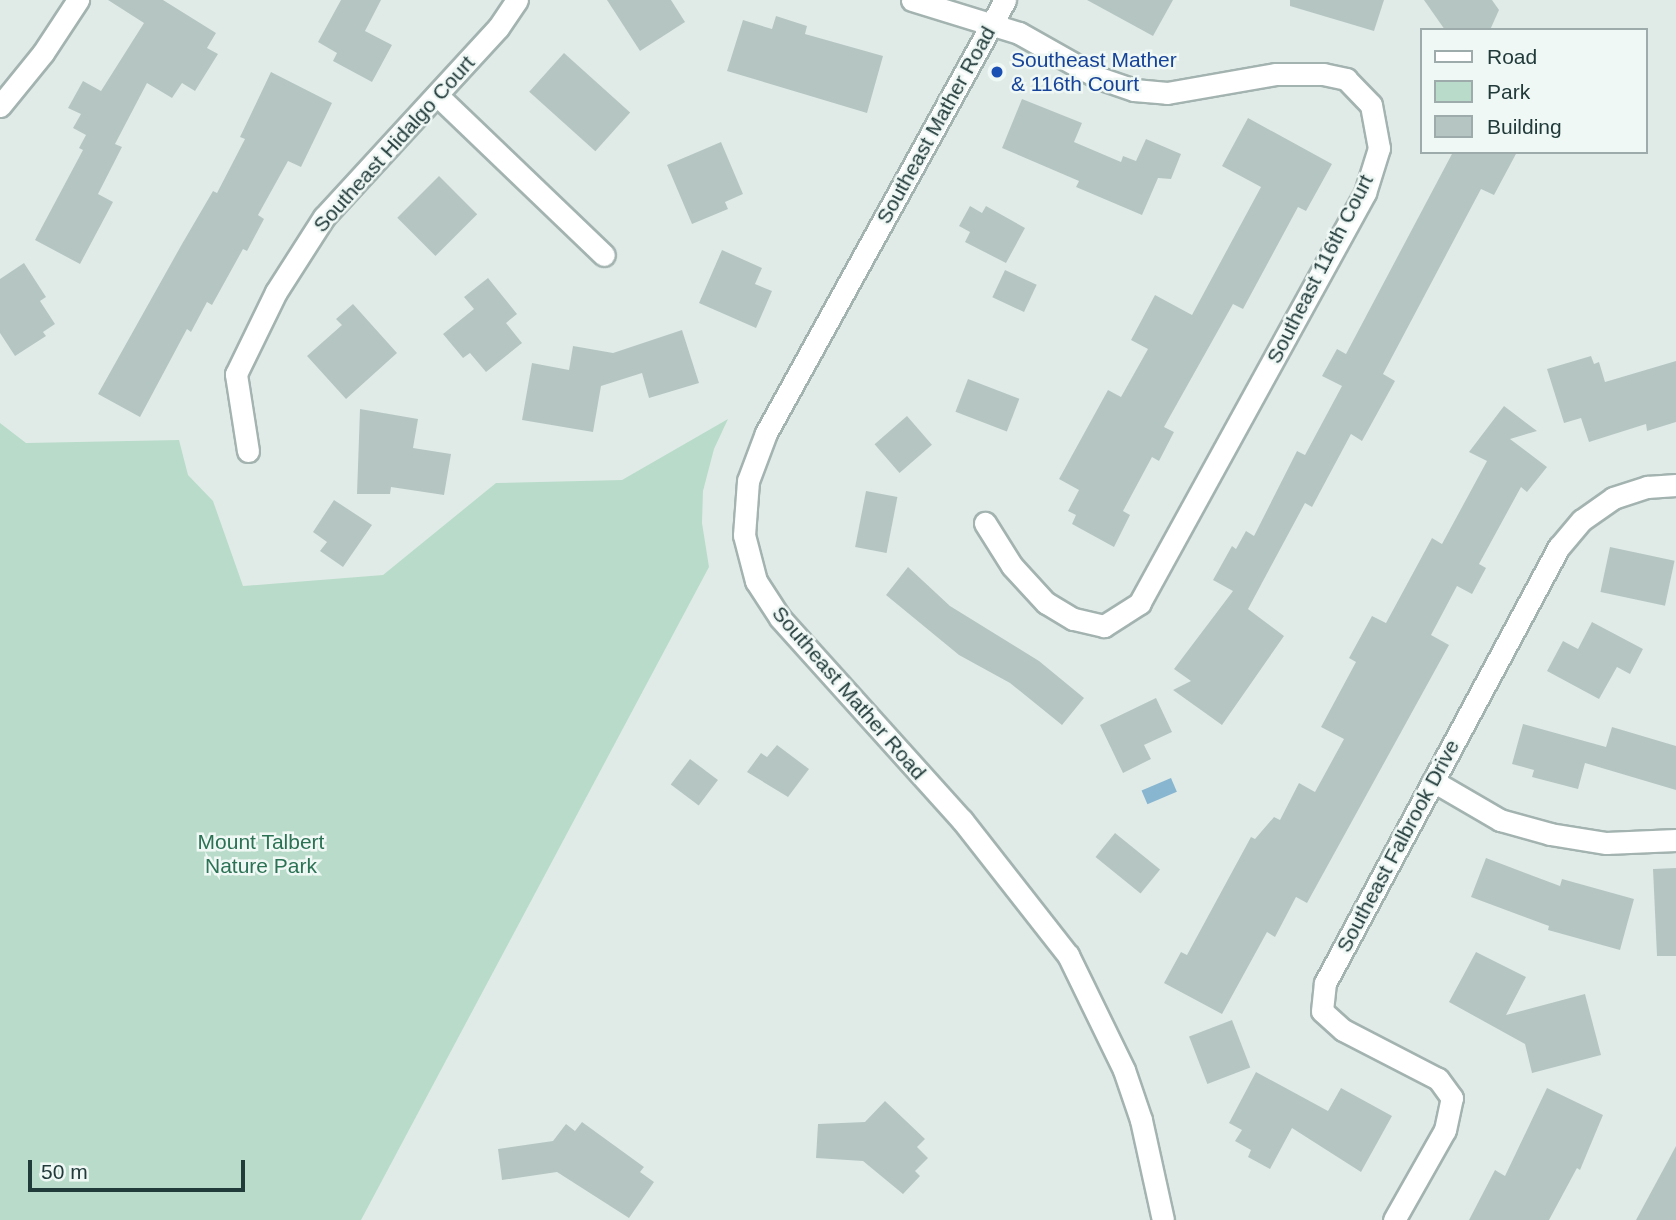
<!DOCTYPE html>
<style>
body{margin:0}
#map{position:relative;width:1676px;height:1220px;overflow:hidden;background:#e0ebe8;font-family:Arial,sans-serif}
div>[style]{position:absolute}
.green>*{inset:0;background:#b9dcca}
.water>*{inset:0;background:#88b6d0;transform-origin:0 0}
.building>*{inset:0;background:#b5c6c2;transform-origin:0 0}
.roads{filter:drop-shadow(2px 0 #a3b3b0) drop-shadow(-2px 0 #a3b3b0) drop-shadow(0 2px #a3b3b0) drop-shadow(0 -2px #a3b3b0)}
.street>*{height:21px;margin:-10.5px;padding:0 10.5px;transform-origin:10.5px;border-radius:10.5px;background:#fff}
.secondary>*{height:21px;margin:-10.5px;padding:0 10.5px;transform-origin:10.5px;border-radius:10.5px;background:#fff}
.dots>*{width:19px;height:19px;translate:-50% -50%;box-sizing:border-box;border:4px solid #f0f8f5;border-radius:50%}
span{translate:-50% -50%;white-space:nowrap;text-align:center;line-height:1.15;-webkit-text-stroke:5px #f0f8f5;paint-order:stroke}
.transit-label{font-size:21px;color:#164399}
.left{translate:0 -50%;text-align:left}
.street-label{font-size:21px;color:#213b3a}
.park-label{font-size:21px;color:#2b7255}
.legend{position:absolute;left:1420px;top:28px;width:228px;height:126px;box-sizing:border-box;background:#f0f8f5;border:2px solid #9dacaa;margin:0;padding:9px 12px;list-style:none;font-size:21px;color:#213b3a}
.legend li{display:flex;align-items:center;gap:14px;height:35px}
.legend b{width:35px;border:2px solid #9dacaa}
.scale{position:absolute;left:28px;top:1160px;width:217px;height:32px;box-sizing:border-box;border:4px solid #213b3a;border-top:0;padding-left:9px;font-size:21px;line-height:24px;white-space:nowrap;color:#213b3a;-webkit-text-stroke:5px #f0f8f5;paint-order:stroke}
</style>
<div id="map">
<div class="green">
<div style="clip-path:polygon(728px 419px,714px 449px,703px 491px,702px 523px,709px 567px,361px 1220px,0 1220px,0 423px,26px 443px,179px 440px,188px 475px,213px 501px,243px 586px,383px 575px,496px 483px,622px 480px)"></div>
</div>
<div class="water">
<div style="left:1171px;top:778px;width:15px;height:32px;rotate:67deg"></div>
</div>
<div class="building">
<div style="clip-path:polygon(108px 0,163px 0,216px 33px,207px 48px,218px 54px,195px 91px,182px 83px,172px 98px,147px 83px,115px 144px,122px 147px,98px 194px,113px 202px,80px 264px,35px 240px,83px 150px,79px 148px,86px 135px,73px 128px,81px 114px,68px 108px,83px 81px,101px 91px,144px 23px)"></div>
<div style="clip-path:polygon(341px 0,381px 0,365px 31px,392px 45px,372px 82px,333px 61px,337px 53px,318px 42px)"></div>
<div style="clip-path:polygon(607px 0,671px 0,685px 22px,640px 51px)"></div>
<div style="clip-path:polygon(1087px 0,1173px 0,1153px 36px)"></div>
<div style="clip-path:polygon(1290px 0,1384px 0,1374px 31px,1290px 6px)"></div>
<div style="clip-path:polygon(1424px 0,1492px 0,1499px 10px,1490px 30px,1445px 30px)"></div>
<div style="clip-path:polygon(776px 16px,807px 26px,805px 34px,883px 56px,867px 113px,727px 71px,743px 20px,772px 29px)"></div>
<div style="left:564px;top:53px;width:89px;height:52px;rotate:42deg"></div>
<div style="clip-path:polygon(271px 72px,332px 103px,301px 167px,288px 161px,258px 215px,264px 219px,247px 251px,243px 249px,212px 305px,207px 302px,191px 332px,187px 329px,140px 417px,98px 394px,182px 244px,213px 191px,217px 193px,245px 139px,240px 137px)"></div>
<div style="clip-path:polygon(1022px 99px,1082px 123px,1074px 142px,1121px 162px,1123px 156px,1136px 161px,1146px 139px,1181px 154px,1171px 179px,1158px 178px,1142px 215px,1076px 187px,1079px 181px,1002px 148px)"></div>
<div style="clip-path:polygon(1248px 118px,1332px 164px,1306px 211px,1298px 207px,1243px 309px,1233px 304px,1164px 427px,1174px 432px,1159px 461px,1152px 457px,1123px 511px,1130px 515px,1114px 547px,1072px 524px,1076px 515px,1068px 511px,1079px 490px,1059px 479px,1108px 390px,1121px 397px,1148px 349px,1131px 340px,1155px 295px,1192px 315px,1261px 187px,1222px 166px)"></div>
<div style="clip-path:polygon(721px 142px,743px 194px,725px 202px,728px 209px,692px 224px,667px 165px)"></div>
<div style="clip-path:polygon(1453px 152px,1517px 152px,1494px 195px,1481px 189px,1383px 374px,1395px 381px,1362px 441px,1351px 434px,1312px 507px,1305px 503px,1248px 609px,1284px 636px,1222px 725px,1173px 690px,1191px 681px,1174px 669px,1233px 591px,1213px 580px,1232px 546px,1236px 549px,1246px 531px,1254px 536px,1297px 451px,1305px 455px,1342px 386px,1322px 376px,1337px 349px,1346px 354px)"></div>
<div style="left:439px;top:176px;width:54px;height:59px;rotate:45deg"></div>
<div style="clip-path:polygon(970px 206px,982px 213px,986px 206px,1025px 228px,1006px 263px,965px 242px,970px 232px,959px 226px)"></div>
<div style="clip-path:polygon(722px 250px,762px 268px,755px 284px,772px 291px,756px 328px,699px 303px)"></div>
<div style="clip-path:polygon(24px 263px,46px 297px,40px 301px,55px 324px,43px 332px,46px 336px,15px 356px,0 333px,0 279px)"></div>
<div style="left:1005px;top:270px;width:35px;height:30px;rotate:25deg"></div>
<div style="clip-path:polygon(488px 278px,517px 314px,506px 323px,522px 343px,486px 372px,470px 353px,463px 358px,443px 334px,474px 309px,464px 297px)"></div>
<div style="clip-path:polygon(353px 304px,397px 353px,346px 399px,307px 356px,342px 325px,336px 319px)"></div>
<div style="clip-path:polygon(682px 330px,699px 383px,649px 398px,642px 373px,601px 386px,593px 432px,522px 420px,532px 363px,569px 370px,573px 346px,613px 353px)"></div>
<div style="clip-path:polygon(1591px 356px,1594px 364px,1599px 362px,1605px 382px,1676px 361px,1676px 422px,1647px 431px,1646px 424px,1589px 442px,1581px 418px,1564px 423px,1547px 369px)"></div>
<div style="left:968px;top:379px;width:55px;height:35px;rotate:21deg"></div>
<div style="clip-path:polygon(1504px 406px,1537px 431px,1510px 439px,1547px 467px,1527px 492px,1521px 487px,1479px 564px,1486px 568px,1472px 594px,1457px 586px,1431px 635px,1449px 645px,1307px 903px,1296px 897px,1275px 937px,1267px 932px,1222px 1014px,1164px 983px,1181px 952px,1187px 955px,1251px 837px,1255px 839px,1274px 817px,1280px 820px,1299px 783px,1315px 792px,1344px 739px,1321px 727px,1356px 662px,1349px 658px,1372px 616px,1386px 623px,1432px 538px,1442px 544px,1487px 461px,1469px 452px)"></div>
<div style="clip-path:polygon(360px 409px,418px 419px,413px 448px,451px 454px,444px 495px,391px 487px,390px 494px,357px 494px)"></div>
<div style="left:907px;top:416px;width:38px;height:43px;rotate:49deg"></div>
<div style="left:866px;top:491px;width:32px;height:57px;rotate:11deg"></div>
<div style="clip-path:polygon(334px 500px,372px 525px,343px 567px,320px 551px,327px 542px,313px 532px)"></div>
<div style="left:1610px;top:547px;width:66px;height:46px;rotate:12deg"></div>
<div style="clip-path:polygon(908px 567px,950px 606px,1039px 661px,1084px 698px,1062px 725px,1010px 683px,959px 655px,886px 595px)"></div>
<div style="clip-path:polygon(1592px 622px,1643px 649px,1630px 674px,1617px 667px,1599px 699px,1547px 671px,1563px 641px,1578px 649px)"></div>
<div style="clip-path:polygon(1156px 698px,1172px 732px,1144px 745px,1151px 759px,1123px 773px,1100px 725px)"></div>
<div style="clip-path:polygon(1523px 724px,1606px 747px,1612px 727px,1676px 746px,1676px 790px,1585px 763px,1578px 789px,1532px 777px,1534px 770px,1512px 764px)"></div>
<div style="clip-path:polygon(777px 745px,809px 769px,788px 797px,747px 772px,761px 753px,767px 757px)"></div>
<div style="left:690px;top:759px;width:35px;height:32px;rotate:37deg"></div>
<div style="left:1115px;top:833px;width:58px;height:31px;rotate:39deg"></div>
<div style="clip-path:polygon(1486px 858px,1560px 886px,1562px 879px,1634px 899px,1620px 950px,1548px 930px,1549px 926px,1471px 897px)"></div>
<div style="clip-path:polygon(1676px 868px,1676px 956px,1657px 956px,1653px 869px)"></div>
<div style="clip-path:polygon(1476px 952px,1526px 977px,1506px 1015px,1585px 994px,1601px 1055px,1532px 1073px,1525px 1044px,1449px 1002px)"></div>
<div style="left:1232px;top:1020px;width:51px;height:46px;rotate:69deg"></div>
<div style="clip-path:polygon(1256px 1072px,1328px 1111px,1341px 1088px,1392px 1116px,1361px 1172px,1292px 1128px,1270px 1169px,1248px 1157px,1251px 1150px,1235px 1141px,1242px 1130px,1229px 1123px)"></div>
<div style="clip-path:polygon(1547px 1088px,1603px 1115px,1580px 1170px,1577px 1168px,1549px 1220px,1469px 1220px,1495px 1170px,1505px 1176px)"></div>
<div style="clip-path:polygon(885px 1101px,925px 1139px,917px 1147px,928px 1158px,915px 1171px,920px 1176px,903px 1194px,863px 1161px,816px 1158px,818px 1124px,865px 1122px)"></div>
<div style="clip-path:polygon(582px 1122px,644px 1167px,640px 1172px,654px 1182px,629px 1218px,557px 1172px,502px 1180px,498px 1149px,553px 1141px,566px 1124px,575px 1131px)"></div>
<div style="clip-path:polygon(1676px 1146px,1676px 1220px,1636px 1220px)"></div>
</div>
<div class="roads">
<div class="street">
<div style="left:912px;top:0;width:112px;rotate:17.1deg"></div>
<div style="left:1019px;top:33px;width:92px;rotate:29.4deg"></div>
<div style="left:1099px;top:78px;width:37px;rotate:19deg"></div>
<div style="left:1134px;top:90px;width:33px;rotate:5deg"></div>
<div style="left:1167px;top:93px;width:111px;rotate:-9.9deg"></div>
<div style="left:1276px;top:74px;width:47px"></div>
<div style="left:1323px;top:74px;width:24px;rotate:12deg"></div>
<div style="left:1346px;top:79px;width:36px;rotate:46deg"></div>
<div style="left:1371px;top:105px;width:44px;rotate:79.5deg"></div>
<div style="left:1379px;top:148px;width:47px;rotate:107.3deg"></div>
<div style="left:1365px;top:193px;width:468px;rotate:118.8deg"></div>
<div style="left:1140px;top:603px;width:43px;rotate:147.4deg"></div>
<div style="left:1104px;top:626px;width:32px;rotate:-167deg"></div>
<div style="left:1073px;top:619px;width:31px;rotate:-149deg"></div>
<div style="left:1046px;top:603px;width:50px;rotate:-132.6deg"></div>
<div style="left:1012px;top:566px;width:51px;rotate:-122.1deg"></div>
<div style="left:437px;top:95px;width:231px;rotate:43.8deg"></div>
<div style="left:0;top:106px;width:68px;rotate:-50.9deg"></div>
<div style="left:43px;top:53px;width:64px;rotate:-56.6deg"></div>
<div style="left:248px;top:451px;width:78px;rotate:-98.9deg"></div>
<div style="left:236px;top:374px;width:91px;rotate:-64deg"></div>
<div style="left:276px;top:292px;width:89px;rotate:-57.4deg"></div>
<div style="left:324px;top:217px;width:257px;rotate:-47.4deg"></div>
<div style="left:498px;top:28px;width:34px;rotate:-56deg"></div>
<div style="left:1433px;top:781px;width:78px;rotate:30.2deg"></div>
<div style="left:1500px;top:820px;width:52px;rotate:15.6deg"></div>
<div style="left:1550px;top:834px;width:57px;rotate:9.1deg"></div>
<div style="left:1606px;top:843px;width:70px;rotate:-2.5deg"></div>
<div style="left:1394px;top:1220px;width:103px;rotate:-60.5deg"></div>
<div style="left:1445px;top:1130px;width:33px;rotate:-78deg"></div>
<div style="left:1452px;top:1098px;width:24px;rotate:-126deg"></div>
<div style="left:1438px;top:1079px;width:107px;rotate:-152.7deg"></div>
<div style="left:1343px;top:1030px;width:28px;rotate:-138deg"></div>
<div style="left:1322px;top:1011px;width:28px;rotate:-84deg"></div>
<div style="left:1325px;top:983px;width:495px;rotate:-61.8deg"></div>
<div style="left:1559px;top:547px;width:35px;rotate:-50deg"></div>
<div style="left:1582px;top:520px;width:38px;rotate:-35deg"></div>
<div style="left:1613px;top:498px;width:36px;rotate:-18deg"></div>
<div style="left:1647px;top:487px;width:29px;rotate:-4deg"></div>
</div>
<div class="secondary">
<div style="left:1005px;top:0;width:495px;rotate:118.9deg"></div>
<div style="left:766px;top:433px;width:51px;rotate:110.6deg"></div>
<div style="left:748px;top:481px;width:54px;rotate:94.2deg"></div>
<div style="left:744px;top:535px;width:48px;rotate:75.4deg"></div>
<div style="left:756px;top:581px;width:44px;rotate:57deg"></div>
<div style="left:780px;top:618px;width:272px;rotate:48deg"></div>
<div style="left:962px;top:820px;width:172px;rotate:51.9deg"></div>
<div style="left:1068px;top:955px;width:128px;rotate:64deg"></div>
<div style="left:1124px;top:1070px;width:53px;rotate:71.2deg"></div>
<div style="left:1141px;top:1120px;width:102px;rotate:77.6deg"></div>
</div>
</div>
<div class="dots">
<div style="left:997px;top:72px;background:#1a4fb4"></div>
</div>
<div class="transit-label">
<span class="left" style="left:1011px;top:72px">Southeast Mather<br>&amp; 116th Court</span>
</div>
<div class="street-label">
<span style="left:936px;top:125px;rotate:-61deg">Southeast Mather Road</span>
<span style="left:394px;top:144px;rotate:-48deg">Southeast Hidalgo Court</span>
<span style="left:1320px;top:269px;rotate:-63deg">Southeast 116th Court</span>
<span style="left:849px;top:693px;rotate:49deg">Southeast Mather Road</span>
<span style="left:1398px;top:846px;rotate:-62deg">Southeast Falbrook Drive</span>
</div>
<div class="park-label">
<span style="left:261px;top:854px">Mount Talbert<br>Nature Park</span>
</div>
<ul class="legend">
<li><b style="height:9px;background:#fff"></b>Road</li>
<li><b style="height:19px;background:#b9dcca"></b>Park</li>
<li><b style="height:19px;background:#b5c6c2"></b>Building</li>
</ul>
<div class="scale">50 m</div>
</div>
